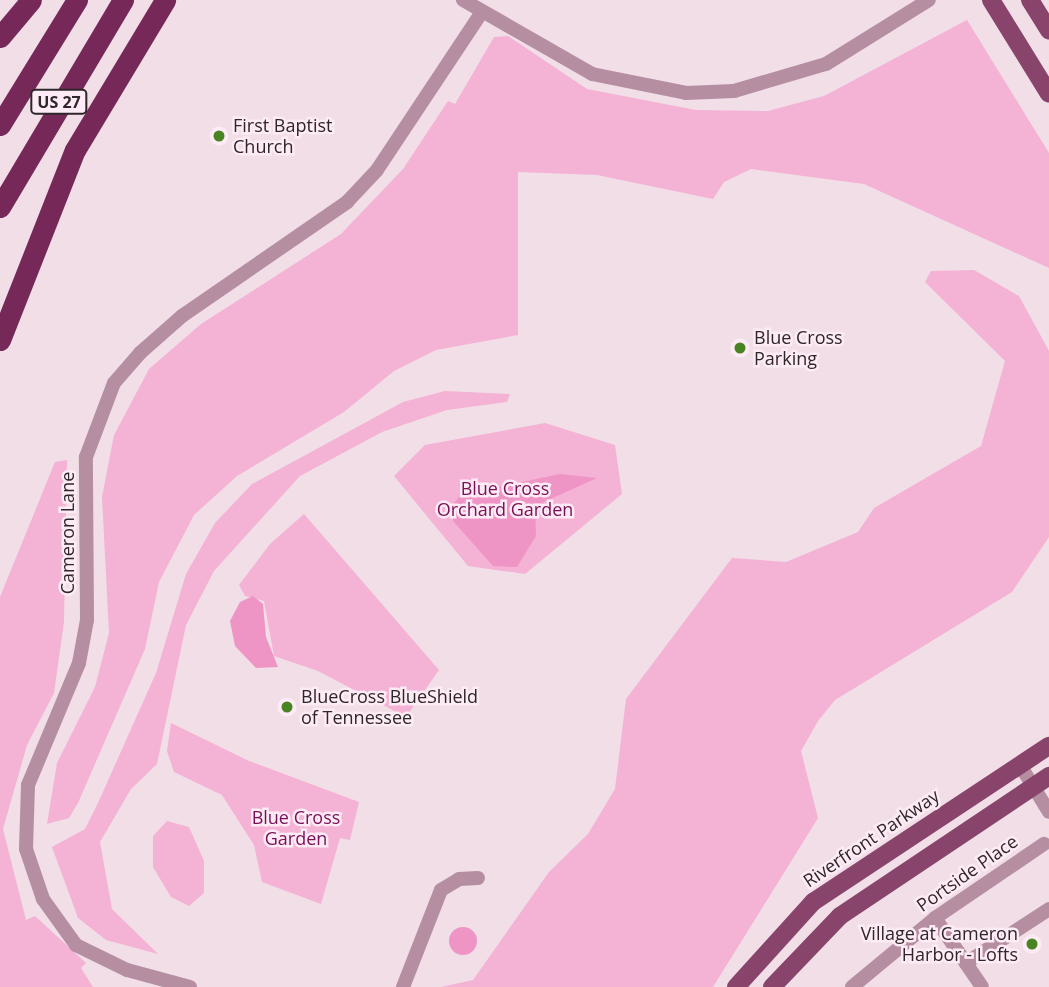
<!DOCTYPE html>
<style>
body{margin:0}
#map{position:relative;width:1049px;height:987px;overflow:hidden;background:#f1dee7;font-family:"Open Sans",sans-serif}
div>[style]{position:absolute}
.green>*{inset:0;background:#f4b2d5}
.water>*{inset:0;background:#ee95c6}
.round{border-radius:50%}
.minor>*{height:14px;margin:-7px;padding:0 7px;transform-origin:7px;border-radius:7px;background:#b58ea2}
.major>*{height:18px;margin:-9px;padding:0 9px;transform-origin:9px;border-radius:9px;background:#88446b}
.highway>*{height:21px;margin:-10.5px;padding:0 10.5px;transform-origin:10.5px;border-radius:10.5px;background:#762858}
.dots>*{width:19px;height:19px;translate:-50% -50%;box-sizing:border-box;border:4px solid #feebf5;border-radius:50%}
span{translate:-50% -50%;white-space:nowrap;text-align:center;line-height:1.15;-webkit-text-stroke:5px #feebf5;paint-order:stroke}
.shield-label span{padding:2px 5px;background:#feebf5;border:2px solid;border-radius:5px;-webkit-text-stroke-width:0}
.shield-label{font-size:16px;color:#2d262a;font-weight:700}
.poi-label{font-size:18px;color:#2d262a}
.left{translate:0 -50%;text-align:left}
.right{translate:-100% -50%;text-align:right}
.park-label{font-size:18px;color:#791057}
.street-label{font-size:18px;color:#2d262a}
</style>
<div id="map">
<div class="green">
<div style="clip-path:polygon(967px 20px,1049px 153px,1049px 268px,864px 184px,751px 169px,724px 182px,713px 199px,597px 175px,518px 172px,518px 335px,436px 350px,394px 371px,344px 412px,237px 476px,194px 515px,159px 582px,145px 649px,78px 803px,69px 818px,47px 824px,57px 763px,95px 687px,109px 633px,102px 497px,114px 435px,149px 369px,201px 324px,341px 234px,403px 169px,448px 101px,455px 104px,494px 37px,508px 36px,587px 89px,696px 110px,768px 111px,824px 96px)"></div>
<div style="clip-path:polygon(974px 270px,1019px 296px,1049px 351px,1049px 537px,1012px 592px,835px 700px,818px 721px,801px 751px,818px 818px,713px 987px,441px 987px,473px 980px,549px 872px,588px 834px,615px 789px,626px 699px,732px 558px,786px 562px,858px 532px,874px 508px,981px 446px,1005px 361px,925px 282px,931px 271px)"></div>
<div style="clip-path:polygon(445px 391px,510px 394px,507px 402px,447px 410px,382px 432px,300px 476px,214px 571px,186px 625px,157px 764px,131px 789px,100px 842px,112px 909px,158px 954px,106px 940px,78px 918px,52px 847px,85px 829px,98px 803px,156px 673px,186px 574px,215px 523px,252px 484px,403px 402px)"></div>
<div style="clip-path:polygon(545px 423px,615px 445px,622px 494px,525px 574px,468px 566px,394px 476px,425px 445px)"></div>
<div style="clip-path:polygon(67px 460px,64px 622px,54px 693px,27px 745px,3px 829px,26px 920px,35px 916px,86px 963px,81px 968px,93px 987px,0 987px,0 597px,55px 462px)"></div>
<div style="clip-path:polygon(304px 514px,439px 670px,406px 717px,318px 671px,274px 656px,264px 601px,245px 596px,239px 585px,270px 544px)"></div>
<div style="clip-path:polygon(171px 723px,249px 761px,359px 802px,350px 840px,340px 838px,321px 904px,262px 882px,254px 845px,222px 795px,174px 772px,167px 751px)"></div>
<div style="clip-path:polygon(167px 821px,189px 827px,204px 861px,204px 893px,189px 906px,171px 897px,153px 867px,153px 836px)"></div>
</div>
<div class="water">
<div style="clip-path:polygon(560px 474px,597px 478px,535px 506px,536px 536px,517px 567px,493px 566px,453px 521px,453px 504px,461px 495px)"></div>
<div style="clip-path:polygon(253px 596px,263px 604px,266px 637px,278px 667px,256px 668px,235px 646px,230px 621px,240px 602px)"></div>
<div class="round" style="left:449px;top:927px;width:28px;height:28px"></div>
</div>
<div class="minor">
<div style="left:463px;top:0;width:149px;rotate:29.8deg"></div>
<div style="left:592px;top:74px;width:96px;rotate:11.4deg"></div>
<div style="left:686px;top:93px;width:48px;rotate:-2.4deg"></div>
<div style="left:734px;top:91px;width:96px;rotate:-16.4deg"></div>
<div style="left:826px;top:64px;width:121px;rotate:-31.9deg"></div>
<div style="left:1020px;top:765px;width:55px;rotate:58.3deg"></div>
<div style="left:935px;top:918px;width:83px;rotate:55.7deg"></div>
<div style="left:966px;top:963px;width:99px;rotate:-33deg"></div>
<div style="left:190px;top:987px;width:65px;rotate:-164.9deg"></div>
<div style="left:127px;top:970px;width:57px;rotate:-153.9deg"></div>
<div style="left:76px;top:945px;width:57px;rotate:-125.7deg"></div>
<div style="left:43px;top:899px;width:53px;rotate:-108.8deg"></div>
<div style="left:26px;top:849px;width:64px;rotate:-88.2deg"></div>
<div style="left:28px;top:785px;width:132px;rotate:-67.3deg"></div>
<div style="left:79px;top:663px;width:44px;rotate:-79.5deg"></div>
<div style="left:87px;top:620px;width:163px;rotate:-90.4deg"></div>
<div style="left:86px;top:457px;width:79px;rotate:-69.3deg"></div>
<div style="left:114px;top:383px;width:40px;rotate:-49deg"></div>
<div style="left:140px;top:353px;width:56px;rotate:-41.4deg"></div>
<div style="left:182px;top:316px;width:201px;rotate:-34.6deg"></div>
<div style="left:347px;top:202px;width:44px;rotate:-46.8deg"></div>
<div style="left:377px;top:170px;width:190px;rotate:-56.4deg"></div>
<div style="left:403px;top:987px;width:104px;rotate:-68.6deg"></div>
<div style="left:441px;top:890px;width:21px;rotate:-31deg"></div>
<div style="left:459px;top:879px;width:19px;rotate:-3deg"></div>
<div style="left:852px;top:987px;width:108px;rotate:-39.7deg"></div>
<div style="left:935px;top:918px;width:132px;rotate:-34.2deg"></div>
</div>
<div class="major">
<div style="left:991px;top:0;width:110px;rotate:58.3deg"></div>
<div style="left:1030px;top:0;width:36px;rotate:58deg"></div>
<div style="left:736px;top:987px;width:115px;rotate:-47.8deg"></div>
<div style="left:813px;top:902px;width:283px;rotate:-33.5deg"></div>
<div style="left:772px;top:987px;width:98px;rotate:-46.2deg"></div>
<div style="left:840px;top:916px;width:252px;rotate:-33.8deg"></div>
</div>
<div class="highway">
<div style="left:0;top:37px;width:48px;rotate:-50deg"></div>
<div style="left:0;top:125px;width:147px;rotate:-58.4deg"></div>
<div style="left:0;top:207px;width:241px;rotate:-59.3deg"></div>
<div style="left:0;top:340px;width:204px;rotate:-68.5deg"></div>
<div style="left:75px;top:150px;width:175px;rotate:-59deg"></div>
</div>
<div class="dots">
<div style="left:219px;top:136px;background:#488422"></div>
<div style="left:740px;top:348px;background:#488422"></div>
<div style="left:287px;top:707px;background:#488422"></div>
<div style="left:1032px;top:944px;background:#488422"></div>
</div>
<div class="shield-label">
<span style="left:59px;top:102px">US 27</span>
</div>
<div class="poi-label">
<span class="left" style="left:233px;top:136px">First Baptist<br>Church</span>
<span class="left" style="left:754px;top:348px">Blue Cross<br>Parking</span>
<span class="left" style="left:301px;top:707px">BlueCross BlueShield<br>of Tennessee</span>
<span class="right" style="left:1018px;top:944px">Village at Cameron<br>Harbor - Lofts</span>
</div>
<div class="park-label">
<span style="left:505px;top:499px">Blue Cross<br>Orchard Garden</span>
<span style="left:296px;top:828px">Blue Cross<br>Garden</span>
</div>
<div class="street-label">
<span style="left:67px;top:533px;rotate:-90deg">Cameron Lane</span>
<span style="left:871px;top:838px;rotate:-34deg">Riverfront Parkway</span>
<span style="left:967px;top:873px;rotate:-35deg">Portside Place</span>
</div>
</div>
